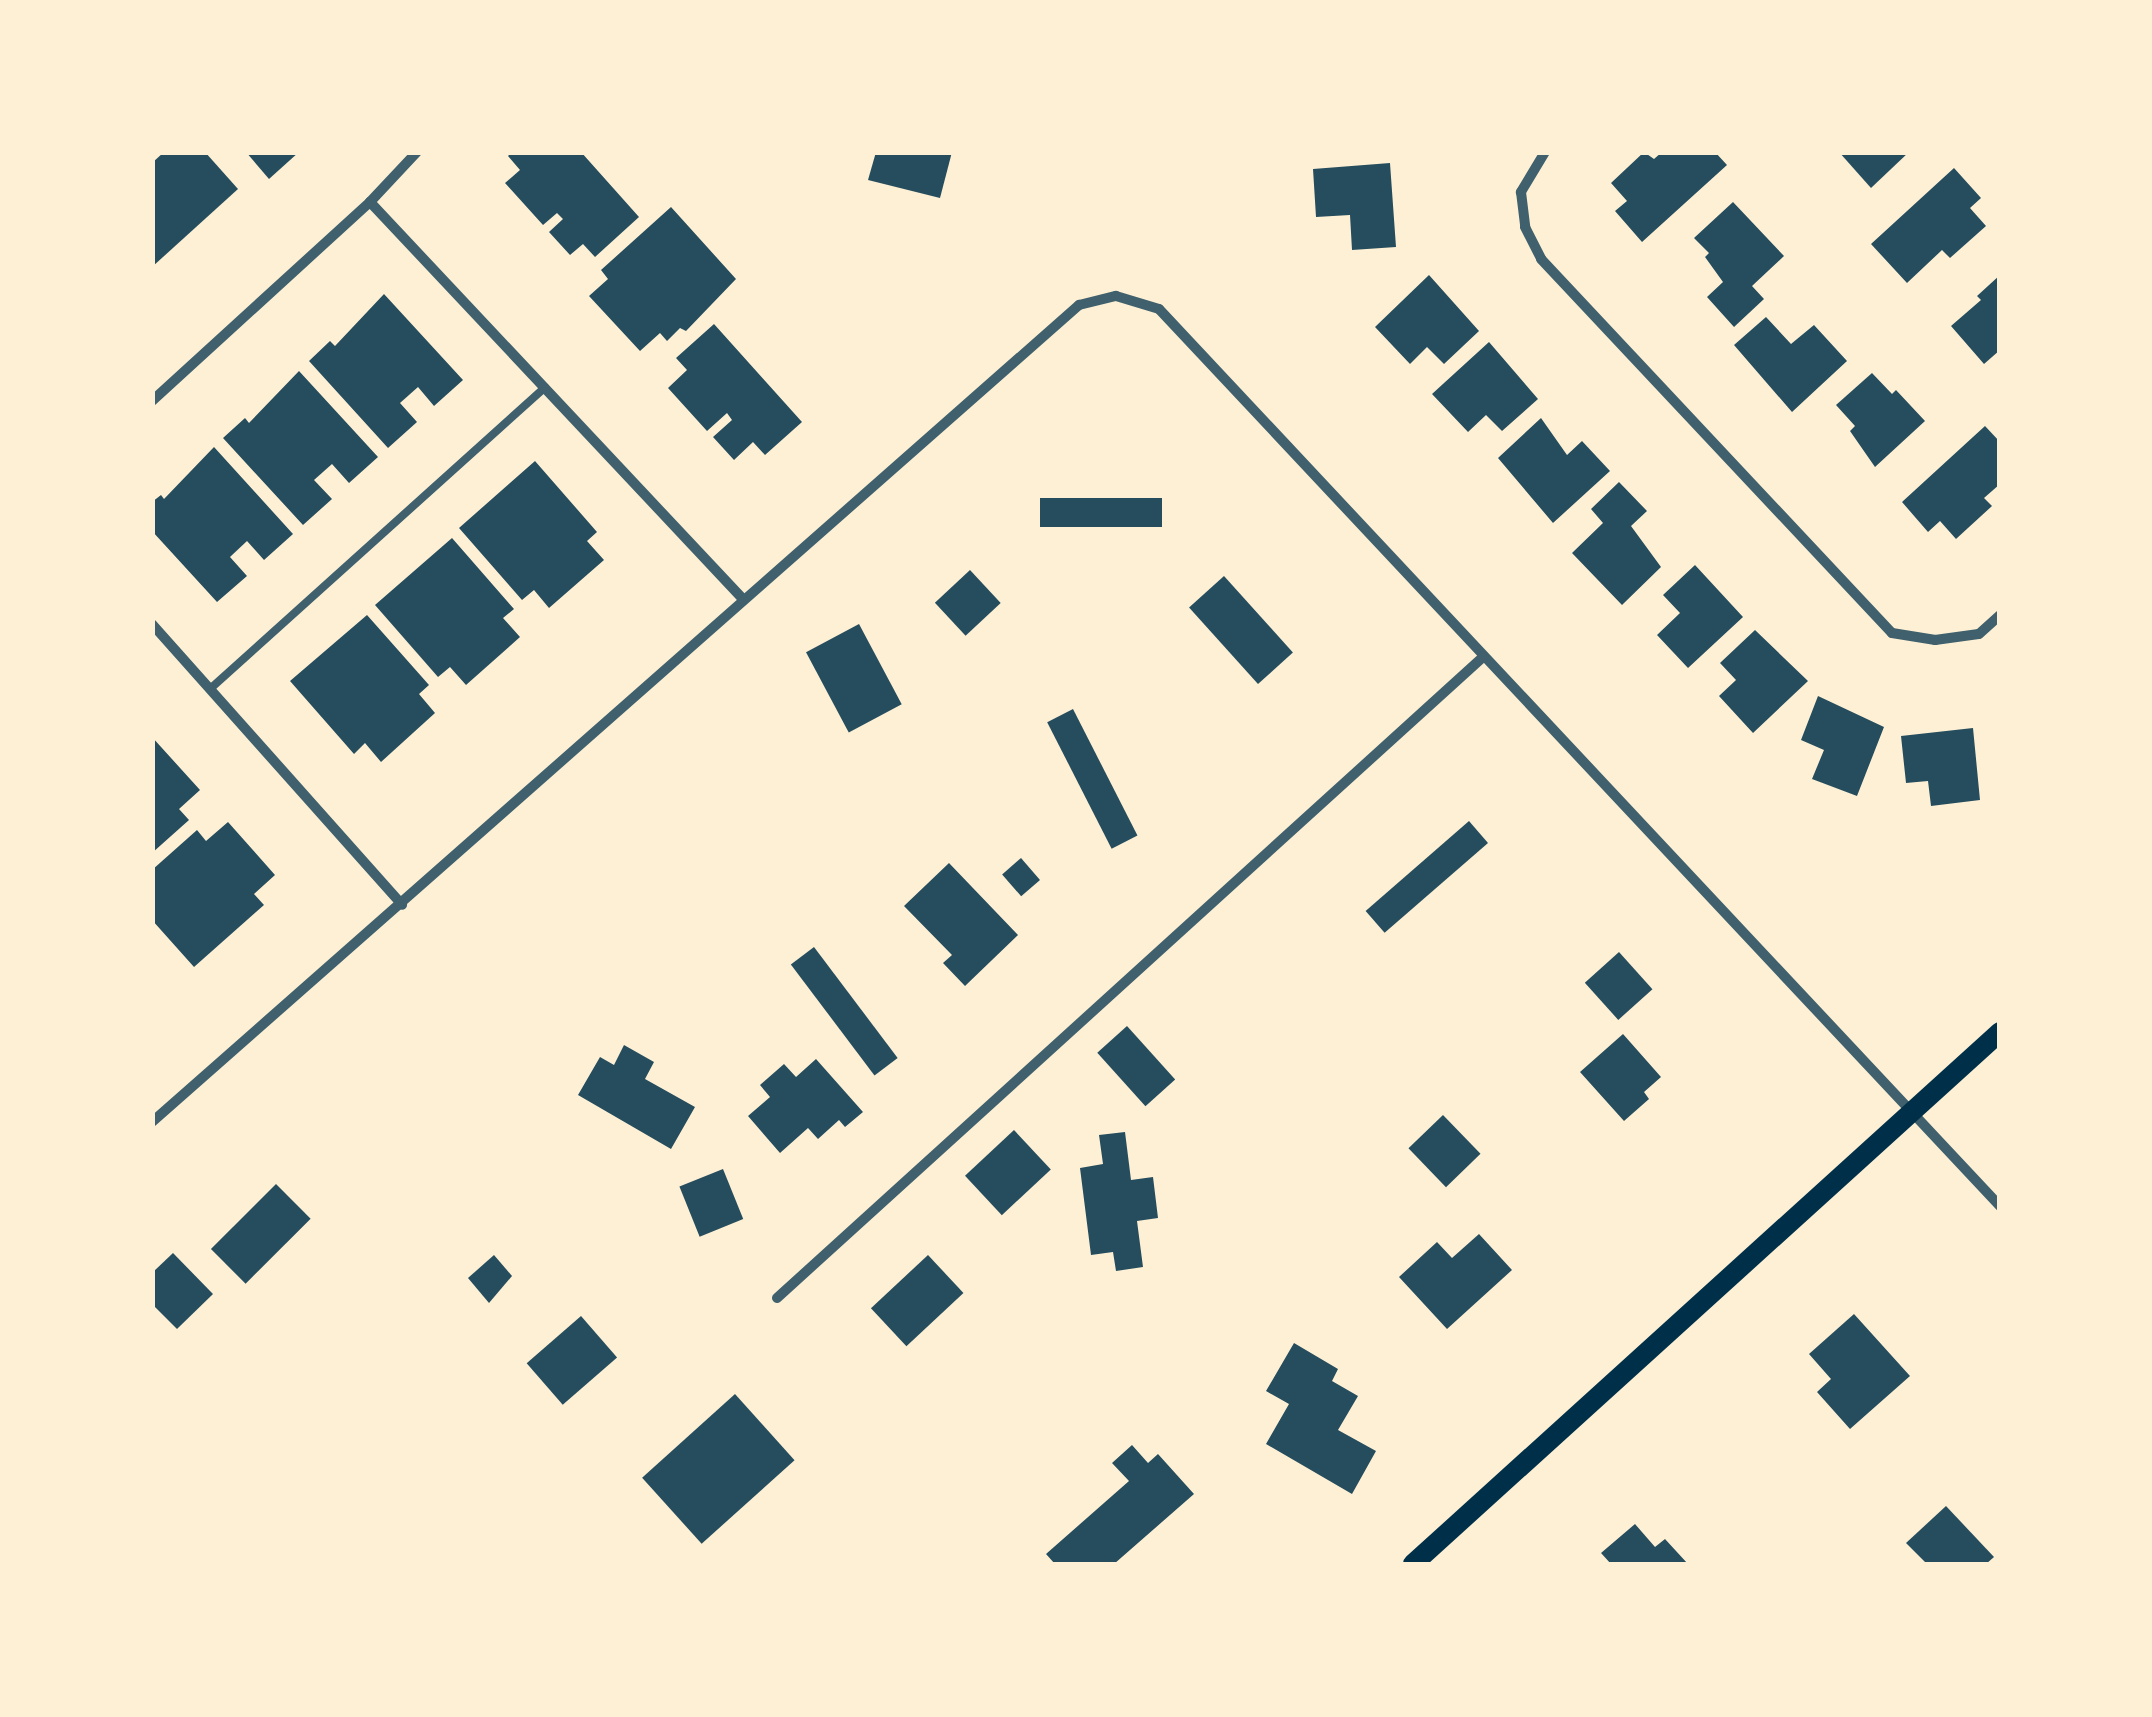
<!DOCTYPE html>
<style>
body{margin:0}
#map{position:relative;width:2152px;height:1717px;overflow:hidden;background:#fdf0d5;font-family:"PT Sans",sans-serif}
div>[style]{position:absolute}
.building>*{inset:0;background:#264d5e;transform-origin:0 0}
.service>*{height:8px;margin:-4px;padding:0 4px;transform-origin:4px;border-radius:4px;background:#3f606c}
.minor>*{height:10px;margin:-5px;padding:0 5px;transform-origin:5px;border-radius:5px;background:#3f606c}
.secondary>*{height:20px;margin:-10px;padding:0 10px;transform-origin:10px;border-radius:10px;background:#003049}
span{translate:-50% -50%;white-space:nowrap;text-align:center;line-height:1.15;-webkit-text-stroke:8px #fdf0d5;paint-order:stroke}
.frame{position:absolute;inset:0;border:155px solid #fdf0d5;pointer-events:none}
</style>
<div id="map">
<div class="building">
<div style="clip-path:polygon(164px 152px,205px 152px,238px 189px,152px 267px,152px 163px)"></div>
<div style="clip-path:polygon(246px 152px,299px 152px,269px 179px)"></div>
<div style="clip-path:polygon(512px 152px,581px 152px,639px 217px,595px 257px,583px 244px,570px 255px,549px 232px,563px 219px,557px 213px,543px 225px,505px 183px,520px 170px,508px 156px)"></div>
<div style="clip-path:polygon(876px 152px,952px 152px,940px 198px,868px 180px)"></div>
<div style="clip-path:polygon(1644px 152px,1654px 159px,1662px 152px,1715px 152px,1727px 165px,1642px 242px,1615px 211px,1627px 201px,1611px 183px)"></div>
<div style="clip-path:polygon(1839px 152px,1909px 152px,1871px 188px)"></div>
<div style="clip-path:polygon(1390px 163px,1396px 247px,1352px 250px,1350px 215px,1316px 217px,1313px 169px)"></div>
<div style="clip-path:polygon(1954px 168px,1981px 198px,1970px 208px,1986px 226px,1950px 258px,1942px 250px,1907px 283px,1871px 244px)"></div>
<div style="clip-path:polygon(1733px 202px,1784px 256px,1752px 286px,1764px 299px,1734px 327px,1707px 297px,1723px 282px,1705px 257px,1709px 253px,1694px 238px)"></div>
<div style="clip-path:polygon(671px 207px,736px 279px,686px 331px,680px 328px,667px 341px,660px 333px,640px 351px,589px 296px,608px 279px,601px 270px)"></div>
<div style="clip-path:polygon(1429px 275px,1479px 331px,1444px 364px,1427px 347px,1410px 364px,1375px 327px)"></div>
<div style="clip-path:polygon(2000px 275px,2000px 350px,1984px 364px,1951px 326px,1981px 300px,1977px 296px)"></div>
<div style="clip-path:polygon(384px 294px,463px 380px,434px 406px,418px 387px,400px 403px,417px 422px,388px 448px,309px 361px,330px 341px,335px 346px)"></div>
<div style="clip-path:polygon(1766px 317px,1791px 344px,1814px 325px,1847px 361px,1792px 412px,1734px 345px)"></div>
<div style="clip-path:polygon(714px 324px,802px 422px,765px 455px,753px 442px,734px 460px,713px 437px,732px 420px,727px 413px,707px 431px,668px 388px,687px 370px,676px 358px)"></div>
<div style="clip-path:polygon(1489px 342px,1538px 399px,1502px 431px,1486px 415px,1468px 432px,1432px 394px)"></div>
<div style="clip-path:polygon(299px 371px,378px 457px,349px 483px,332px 464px,314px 480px,332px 499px,303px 525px,223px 438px,245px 418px,249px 423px)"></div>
<div style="clip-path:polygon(1872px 373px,1892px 394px,1896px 390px,1925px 421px,1875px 467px,1850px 431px,1855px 426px,1836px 405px)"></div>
<div style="clip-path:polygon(1541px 418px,1567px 455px,1582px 441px,1610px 471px,1553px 523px,1498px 458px)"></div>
<div style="clip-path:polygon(1985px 426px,2000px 442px,2000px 484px,1984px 498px,1992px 506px,1956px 539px,1940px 521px,1928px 532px,1902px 502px)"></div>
<div style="clip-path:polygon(214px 447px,293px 534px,264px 560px,247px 541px,230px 557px,247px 576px,217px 602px,152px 531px,152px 502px,161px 495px,164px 499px)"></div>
<div style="clip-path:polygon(535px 461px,597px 532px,587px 541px,604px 560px,549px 608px,534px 590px,522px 600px,459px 528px)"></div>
<div style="clip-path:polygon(1619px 482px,1647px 511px,1631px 526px,1661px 567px,1622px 605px,1572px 553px,1603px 523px,1591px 509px)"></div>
<div style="left:1040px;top:498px;width:122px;height:29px"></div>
<div style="clip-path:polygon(452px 538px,514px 609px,503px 618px,520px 637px,466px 685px,450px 667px,438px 677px,375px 605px)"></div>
<div style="clip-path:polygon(1695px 565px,1743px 617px,1688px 668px,1657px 635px,1680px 613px,1663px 595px)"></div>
<div style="left:970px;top:570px;width:45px;height:48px;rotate:47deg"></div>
<div style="left:1224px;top:576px;width:103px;height:47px;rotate:48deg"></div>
<div style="clip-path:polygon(367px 615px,429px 685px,419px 694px,435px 713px,381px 762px,365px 743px,354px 754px,290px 681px)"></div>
<div style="left:859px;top:624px;width:91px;height:60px;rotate:62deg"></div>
<div style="clip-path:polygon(1755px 630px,1808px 681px,1753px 733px,1719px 696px,1736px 680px,1720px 663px)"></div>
<div style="clip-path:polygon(1818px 696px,1884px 727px,1857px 796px,1812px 779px,1824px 750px,1801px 740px)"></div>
<div style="left:1073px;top:709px;width:142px;height:29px;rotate:63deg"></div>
<div style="clip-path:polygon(1973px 728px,1980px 800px,1931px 806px,1928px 781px,1906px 783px,1901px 736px)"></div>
<div style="clip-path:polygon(152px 737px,200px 790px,179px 809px,189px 820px,152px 853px)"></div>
<div style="left:1469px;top:821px;width:29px;height:137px;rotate:49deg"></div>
<div style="clip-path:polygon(228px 822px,275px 875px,254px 894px,264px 905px,194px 967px,152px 920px,152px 870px,197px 830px,206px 841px)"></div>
<div style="left:1021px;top:858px;width:29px;height:25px;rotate:49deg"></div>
<div style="clip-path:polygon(949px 863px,1018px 935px,965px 986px,943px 963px,952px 955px,904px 906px)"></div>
<div style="left:814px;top:947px;width:139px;height:29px;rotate:53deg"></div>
<div style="left:1619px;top:952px;width:50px;height:46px;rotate:48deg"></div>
<div style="left:1127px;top:1026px;width:72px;height:40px;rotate:48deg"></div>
<div style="clip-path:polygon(1623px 1034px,1661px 1077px,1644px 1092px,1649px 1099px,1624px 1121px,1580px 1072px)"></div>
<div style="clip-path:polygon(624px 1045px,654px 1062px,645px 1079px,695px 1107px,671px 1149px,578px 1095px,600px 1057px,614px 1065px)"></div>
<div style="clip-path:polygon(816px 1059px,863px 1112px,845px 1127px,839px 1120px,818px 1139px,808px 1128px,780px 1153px,748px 1116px,770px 1097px,760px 1085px,784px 1064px,796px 1077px)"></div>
<div style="left:1443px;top:1115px;width:54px;height:48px;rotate:46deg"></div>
<div style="left:1014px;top:1130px;width:54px;height:67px;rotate:47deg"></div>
<div style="clip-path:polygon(1125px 1132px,1131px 1180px,1153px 1177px,1158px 1218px,1137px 1221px,1143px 1267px,1116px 1271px,1113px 1252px,1091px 1255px,1080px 1168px,1103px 1164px,1099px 1135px)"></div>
<div style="left:723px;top:1169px;width:54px;height:47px;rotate:68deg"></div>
<div style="left:276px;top:1184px;width:49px;height:92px;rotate:45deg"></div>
<div style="clip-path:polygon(1479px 1234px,1512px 1270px,1447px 1329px,1399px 1277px,1437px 1242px,1452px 1258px)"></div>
<div style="clip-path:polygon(173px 1253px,213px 1294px,177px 1329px,152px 1304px,152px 1273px)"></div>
<div style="clip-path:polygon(494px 1255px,512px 1276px,489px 1303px,468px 1278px)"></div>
<div style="left:928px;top:1255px;width:52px;height:78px;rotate:47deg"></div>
<div style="clip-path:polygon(1854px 1314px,1910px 1376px,1850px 1429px,1817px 1392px,1831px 1379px,1809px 1354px)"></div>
<div style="left:581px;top:1316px;width:55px;height:72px;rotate:49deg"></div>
<div style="clip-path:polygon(1294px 1343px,1338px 1369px,1332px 1381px,1358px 1396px,1338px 1430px,1376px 1451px,1352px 1494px,1266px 1444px,1289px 1404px,1266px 1391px)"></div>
<div style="left:735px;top:1394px;width:89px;height:125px;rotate:48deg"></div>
<div style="clip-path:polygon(1132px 1445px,1148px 1463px,1158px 1454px,1194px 1494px,1114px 1564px,1055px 1564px,1046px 1554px,1129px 1481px,1112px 1463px)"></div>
<div style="clip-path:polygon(1946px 1506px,1994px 1557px,1986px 1564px,1927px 1564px,1906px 1543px)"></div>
<div style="clip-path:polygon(1635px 1524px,1655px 1547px,1665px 1539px,1688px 1564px,1611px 1564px,1601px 1553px)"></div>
</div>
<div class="service">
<div style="left:210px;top:689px;width:451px;rotate:-42deg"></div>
</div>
<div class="minor">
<div style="left:1545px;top:152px;width:47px;rotate:121deg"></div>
<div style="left:1521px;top:192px;width:35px;rotate:83deg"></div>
<div style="left:1525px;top:227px;width:36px;rotate:63deg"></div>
<div style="left:1541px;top:259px;width:513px;rotate:46.82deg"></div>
<div style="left:1892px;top:633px;width:44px;rotate:9.2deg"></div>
<div style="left:1935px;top:640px;width:44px;rotate:-7.8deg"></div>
<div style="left:1979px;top:634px;width:28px;rotate:-42deg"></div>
<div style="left:370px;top:202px;width:545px;rotate:46.79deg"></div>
<div style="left:152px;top:401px;width:295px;rotate:-42.4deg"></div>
<div style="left:370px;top:202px;width:69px;rotate:-46.8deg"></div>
<div style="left:152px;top:624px;width:376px;rotate:48.3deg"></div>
<div style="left:152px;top:1122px;width:1236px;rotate:-41.39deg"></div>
<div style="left:1079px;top:305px;width:38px;rotate:-14deg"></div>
<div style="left:1116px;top:296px;width:45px;rotate:16.8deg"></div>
<div style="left:1159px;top:309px;width:1230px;rotate:46.85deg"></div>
<div style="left:777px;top:1298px;width:954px;rotate:-42.24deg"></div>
</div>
<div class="secondary">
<div style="left:1413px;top:1564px;width:792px;rotate:-42.19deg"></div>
</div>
<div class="frame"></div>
</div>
